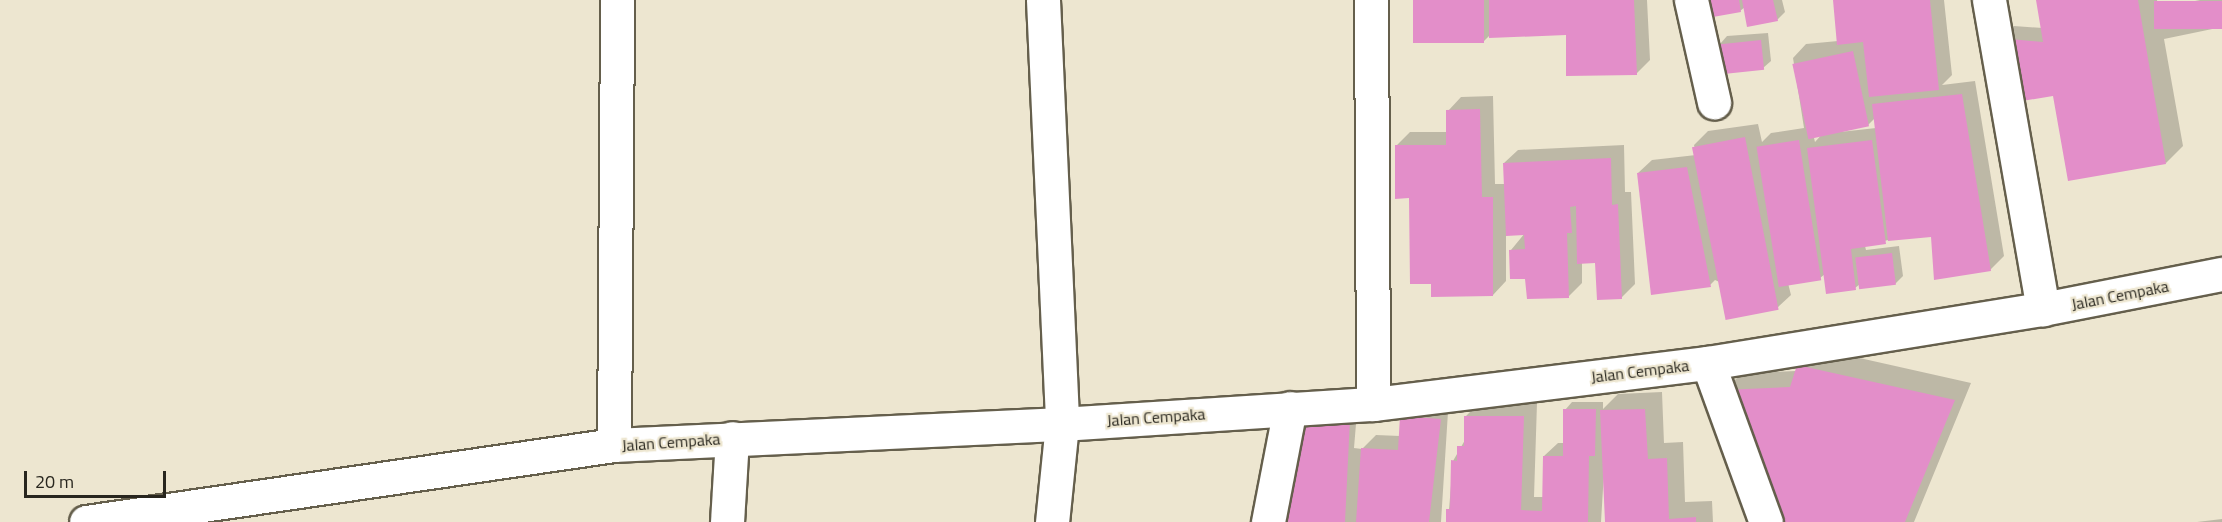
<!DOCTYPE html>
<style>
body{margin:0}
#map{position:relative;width:2222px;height:522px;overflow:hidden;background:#ede6d0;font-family:"Titillium Web",sans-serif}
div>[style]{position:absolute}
.shadow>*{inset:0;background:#0003}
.building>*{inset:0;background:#e38ec9;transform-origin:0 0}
.roads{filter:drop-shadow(2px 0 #655f4c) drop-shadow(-2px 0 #655f4c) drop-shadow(0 2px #655f4c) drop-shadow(0 -2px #655f4c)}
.street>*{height:33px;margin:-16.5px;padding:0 16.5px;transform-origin:16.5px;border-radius:16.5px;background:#fff}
span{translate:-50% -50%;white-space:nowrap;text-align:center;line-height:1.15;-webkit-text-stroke:4.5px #ede6d0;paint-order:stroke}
.street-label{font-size:16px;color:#28261e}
.scale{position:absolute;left:24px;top:471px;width:142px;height:27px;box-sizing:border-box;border:3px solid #28261e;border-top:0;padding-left:8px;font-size:18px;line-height:21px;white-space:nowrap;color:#28261e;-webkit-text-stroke:4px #ede6d0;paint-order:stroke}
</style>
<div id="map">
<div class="shadow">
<div style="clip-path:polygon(1415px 0,1647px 0,1650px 60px,1636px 74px,1568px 33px,1489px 36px,1484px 41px)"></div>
<div style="clip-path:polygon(1694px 0,1782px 0,1785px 12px,1777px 20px,1745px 7px,1740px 11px)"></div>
<div style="clip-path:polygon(evenodd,1835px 0,1944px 0,1952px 75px,1942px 85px,1975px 81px,2004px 256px,1990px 270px,1932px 236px,1888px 240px,1865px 246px,1866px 250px,1899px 246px,1903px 276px,1895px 284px,1860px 284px,1855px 288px,1825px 274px,1820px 278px,1788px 283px,1791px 295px,1777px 308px,1715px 280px,1710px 285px,1638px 173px,1652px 160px,1696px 155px,1694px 145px,1708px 131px,1758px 124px,1762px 142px,1771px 133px,1804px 128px,1793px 58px,1806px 44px,1838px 41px,1835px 0,1875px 118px,1876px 128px,1840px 132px,1868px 125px,1875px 118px,1835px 0,1824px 132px,1815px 142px,1813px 134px,1824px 132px)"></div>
<div style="clip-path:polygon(2038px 0,2157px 0,2159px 12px,2165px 7px,2200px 0,2222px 0,2222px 27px,2164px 39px,2183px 146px,2166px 163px,2054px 94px,2000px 39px,2014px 26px,2043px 28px)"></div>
<div style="clip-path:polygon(1768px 33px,1771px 61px,1763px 68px,1720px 44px,1727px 36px)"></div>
<div style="clip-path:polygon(1493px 96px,1495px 184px,1505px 184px,1504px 163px,1518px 150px,1624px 145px,1625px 192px,1631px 192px,1635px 284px,1621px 298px,1597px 262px,1582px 262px,1582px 283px,1569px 296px,1527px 277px,1511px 250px,1525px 233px,1506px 234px,1506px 281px,1493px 295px,1433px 282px,1396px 146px,1410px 132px,1448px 132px,1448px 111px,1461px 97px)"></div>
<div style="clip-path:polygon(1815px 348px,1971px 383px,1914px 522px,1770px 522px,1725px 390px,1742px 373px,1796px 371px)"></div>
<div style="clip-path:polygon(1662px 392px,1664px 443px,1683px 442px,1685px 502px,1712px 501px,1713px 522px,1606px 522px,1604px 472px,1601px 522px,1448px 522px,1453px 461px,1465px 440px,1466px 416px,1479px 403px,1537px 403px,1534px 497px,1544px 497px,1544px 456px,1558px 443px,1565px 443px,1565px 410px,1572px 402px,1603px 402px,1603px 409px,1618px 394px)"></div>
<div style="clip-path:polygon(1409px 409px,1448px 412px,1441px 522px,1281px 522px,1357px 412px,1354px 448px,1362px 449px,1376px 435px,1400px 436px)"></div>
<div style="clip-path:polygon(2222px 519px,2222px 522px,2197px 522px)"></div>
</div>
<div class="building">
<div style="left:1413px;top:0;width:71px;height:43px"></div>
<div style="clip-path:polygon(1489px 0,1634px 0,1637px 75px,1566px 76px,1566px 35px,1489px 38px)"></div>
<div style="clip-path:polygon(1693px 0,1739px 0,1741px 12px,1696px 20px)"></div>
<div style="clip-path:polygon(1742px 0,1773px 0,1778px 21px,1747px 27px)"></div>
<div style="clip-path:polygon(1833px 0,1930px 0,1939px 90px,1869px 97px,1863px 42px,1837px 45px)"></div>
<div style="clip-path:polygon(2036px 0,2138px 0,2166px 164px,2068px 181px,2053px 96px,2010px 103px,1999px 38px,2043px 42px)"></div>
<div style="left:2222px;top:1px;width:28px;height:68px;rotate:90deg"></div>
<div style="left:1761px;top:40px;width:30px;height:43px;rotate:84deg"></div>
<div style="left:1853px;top:51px;width:77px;height:62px;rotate:78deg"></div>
<div style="clip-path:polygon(1962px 94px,1991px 271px,1934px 280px,1931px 237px,1888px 241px,1872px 104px)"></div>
<div style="clip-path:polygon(1480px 109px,1482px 197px,1493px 197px,1493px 296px,1431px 297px,1431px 284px,1410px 284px,1409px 198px,1395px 199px,1395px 145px,1446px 145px,1446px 110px)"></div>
<div style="left:1745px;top:137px;width:176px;height:54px;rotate:79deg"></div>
<div style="left:1799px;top:140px;width:142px;height:43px;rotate:81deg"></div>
<div style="clip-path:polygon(1872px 140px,1886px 244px,1851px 249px,1856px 290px,1826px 294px,1807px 148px)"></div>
<div style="clip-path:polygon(1611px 158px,1612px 205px,1618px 204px,1622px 299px,1597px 300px,1595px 263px,1577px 264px,1576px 206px,1570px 207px,1572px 233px,1567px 233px,1569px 298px,1527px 299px,1525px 279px,1510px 279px,1509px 250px,1525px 249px,1524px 235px,1506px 236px,1503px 163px)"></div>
<div style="clip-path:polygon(1687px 167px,1711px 287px,1651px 295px,1637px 173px)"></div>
<div style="left:1892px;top:253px;width:32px;height:37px;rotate:83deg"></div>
<div style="clip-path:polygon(1797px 365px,1955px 400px,1905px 522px,1768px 522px,1724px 390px,1790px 387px)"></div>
<div style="clip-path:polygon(1563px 409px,1596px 409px,1595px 456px,1589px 456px,1588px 522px,1446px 522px,1446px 509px,1450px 509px,1451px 460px,1457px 461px,1457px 446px,1464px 446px,1464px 416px,1524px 416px,1521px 510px,1542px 511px,1543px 456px,1563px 456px)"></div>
<div style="clip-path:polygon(1645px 409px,1648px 459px,1667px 458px,1669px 519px,1696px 517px,1696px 522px,1605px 522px,1600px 410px)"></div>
<div style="clip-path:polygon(1400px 416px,1441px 419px,1429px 522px,1356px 522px,1361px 448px,1398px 450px)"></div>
<div style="clip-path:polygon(1350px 419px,1345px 522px,1279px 522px,1289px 456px,1297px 457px,1298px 422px)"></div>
</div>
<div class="roads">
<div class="street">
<div style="left:1043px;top:0;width:424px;rotate:87.4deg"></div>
<div style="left:1062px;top:424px;width:99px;rotate:95.8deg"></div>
<div style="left:1371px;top:0;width:404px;rotate:89.7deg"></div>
<div style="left:1691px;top:0;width:105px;rotate:77.3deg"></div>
<div style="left:1989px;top:0;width:314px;rotate:80.1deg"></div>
<div style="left:1708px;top:363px;width:169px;rotate:70deg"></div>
<div style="left:614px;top:445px;width:445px;rotate:-89.6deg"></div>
<div style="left:86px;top:522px;width:534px;rotate:-8.3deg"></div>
<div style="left:614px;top:445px;width:448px;rotate:-2.7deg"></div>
<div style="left:1062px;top:424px;width:312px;rotate:-3.7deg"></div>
<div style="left:1373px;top:404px;width:337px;rotate:-7deg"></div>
<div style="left:1708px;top:363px;width:339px;rotate:-9.2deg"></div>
<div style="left:2043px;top:309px;width:182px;rotate:-11.1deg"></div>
<div style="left:727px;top:522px;width:84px;rotate:-86.6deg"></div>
<div style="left:1268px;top:522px;width:116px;rotate:-79.1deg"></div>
</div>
</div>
<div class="street-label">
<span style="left:2120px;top:295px;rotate:-11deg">Jalan Cempaka</span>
<span style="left:1640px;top:371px;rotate:-7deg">Jalan Cempaka</span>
<span style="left:1156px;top:417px;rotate:-4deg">Jalan Cempaka</span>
<span style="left:671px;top:442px;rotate:-4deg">Jalan Cempaka</span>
</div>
<div class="scale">20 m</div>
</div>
